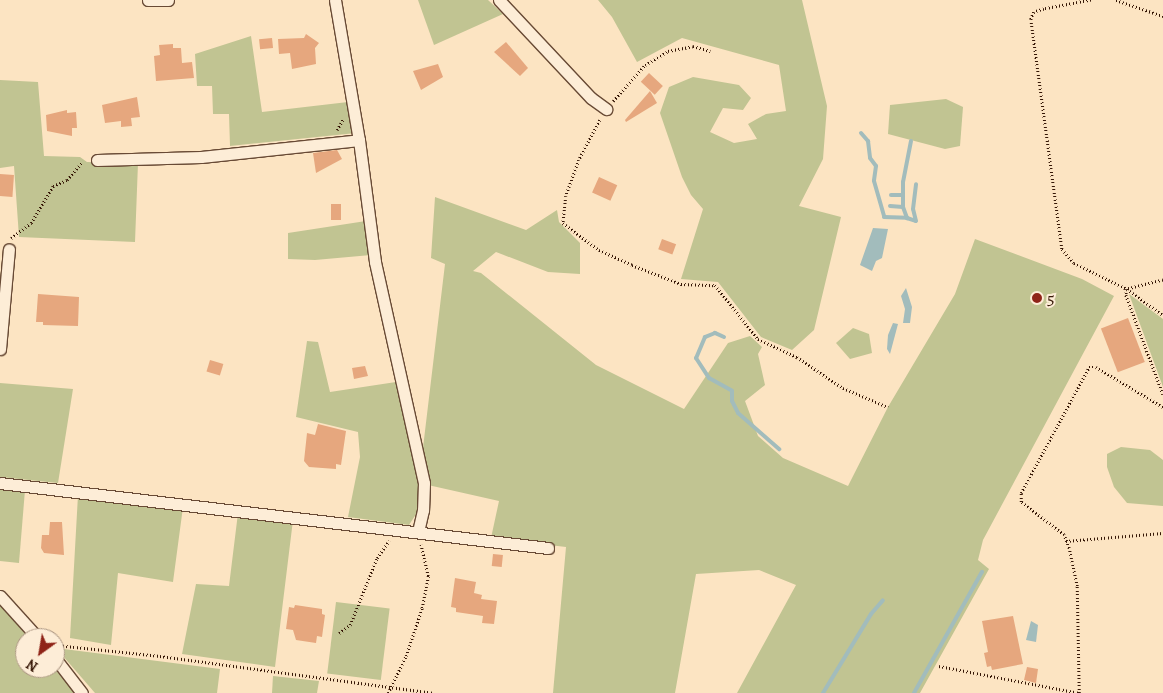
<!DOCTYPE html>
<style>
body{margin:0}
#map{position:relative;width:1163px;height:693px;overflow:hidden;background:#fce4c2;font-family:Alegreya,serif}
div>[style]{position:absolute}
.green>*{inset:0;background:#c1c492;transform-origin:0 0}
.water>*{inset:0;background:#a2bcbc}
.stream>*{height:4px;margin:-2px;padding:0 2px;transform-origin:2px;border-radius:2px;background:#a2bcbc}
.building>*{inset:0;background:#e6a77e;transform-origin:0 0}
.path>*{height:2.5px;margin-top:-1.25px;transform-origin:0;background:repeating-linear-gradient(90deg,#361706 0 1px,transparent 0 3.5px)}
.roads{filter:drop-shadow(1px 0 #684a35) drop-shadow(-1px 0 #684a35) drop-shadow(0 1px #684a35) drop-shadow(0 -1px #684a35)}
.street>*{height:11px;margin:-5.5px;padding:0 5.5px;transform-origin:5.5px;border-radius:5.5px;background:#fdedd7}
.dots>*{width:14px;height:14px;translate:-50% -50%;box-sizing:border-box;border:2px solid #fdedd7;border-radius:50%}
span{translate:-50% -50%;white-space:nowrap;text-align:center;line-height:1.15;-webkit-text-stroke:4px #fdedd7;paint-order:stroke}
.poi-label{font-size:18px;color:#361706}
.left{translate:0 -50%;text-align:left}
.north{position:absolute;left:15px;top:628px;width:50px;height:50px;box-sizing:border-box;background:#fdedd7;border:1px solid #ad9783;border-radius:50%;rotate:212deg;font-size:14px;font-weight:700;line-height:20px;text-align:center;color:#361706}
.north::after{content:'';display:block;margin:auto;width:18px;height:22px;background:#8f2418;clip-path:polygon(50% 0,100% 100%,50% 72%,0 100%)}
</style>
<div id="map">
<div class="green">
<div style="clip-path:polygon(418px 0,488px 0,503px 14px,434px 45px)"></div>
<div style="clip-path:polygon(598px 0,802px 0,827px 106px,823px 159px,799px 206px,841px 217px,814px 330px,792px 350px,761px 337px,718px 282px,681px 279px,703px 209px,691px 195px,682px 177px,660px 113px,669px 87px,693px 77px,739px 85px,751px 98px,743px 110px,723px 108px,710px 132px,734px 143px,757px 139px,748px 124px,766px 114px,786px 111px,779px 65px,682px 38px,637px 62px,612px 17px)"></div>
<div style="clip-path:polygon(251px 36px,262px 112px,348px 102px,356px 133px,230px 146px,229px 114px,213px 114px,212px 86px,197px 86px,195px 54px)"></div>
<div style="clip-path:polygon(0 80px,38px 82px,44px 156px,80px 157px,87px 162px,138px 163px,135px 242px,19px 237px,14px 166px,0 168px)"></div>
<div style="clip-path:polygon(946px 99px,963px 107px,960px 146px,945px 149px,888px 134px,890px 105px)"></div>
<div style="clip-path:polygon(435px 197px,526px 230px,557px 210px,559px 222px,580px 243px,580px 274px,548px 272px,496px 252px,473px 271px,481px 273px,596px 365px,684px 409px,728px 343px,750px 336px,762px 347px,758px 354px,765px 385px,745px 401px,758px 436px,783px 458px,848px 486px,888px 407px,955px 294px,975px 239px,1082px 279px,1114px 296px,983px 540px,978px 560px,989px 569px,920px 693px,737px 693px,796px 585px,759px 570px,696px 574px,675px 693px,553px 693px,566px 547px,491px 538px,499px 501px,428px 485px,422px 456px,445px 264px,431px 258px)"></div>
<div style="clip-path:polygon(366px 221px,371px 255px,315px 260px,288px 259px,288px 233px)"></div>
<div style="clip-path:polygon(1129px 294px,1163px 319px,1163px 387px)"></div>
<div style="clip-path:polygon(853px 328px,869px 334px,872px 353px,850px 359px,836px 343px)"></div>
<div style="clip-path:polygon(307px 341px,318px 342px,330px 392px,396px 382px,419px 473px,422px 505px,409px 525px,348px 517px,360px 457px,358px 432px,296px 417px)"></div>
<div style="clip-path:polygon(0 383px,73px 389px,58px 483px,0 477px)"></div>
<div style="clip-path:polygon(1121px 447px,1150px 450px,1163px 460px,1163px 506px,1127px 503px,1114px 487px,1107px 467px,1107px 454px)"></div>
<div style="clip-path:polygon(0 487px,25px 490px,19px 563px,0 561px)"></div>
<div style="clip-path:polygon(78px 495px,183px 507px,173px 582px,118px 573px,111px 645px,70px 638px)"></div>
<div style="clip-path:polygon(238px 513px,293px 520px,275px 667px,182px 654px,196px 584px,229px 586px)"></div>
<div style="left:336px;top:602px;width:54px;height:72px;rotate:7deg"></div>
<div style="clip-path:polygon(0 605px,29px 638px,25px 638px,25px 668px,54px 668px,75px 693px,0 693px)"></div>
<div style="clip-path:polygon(56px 648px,220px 669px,217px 693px,95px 693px)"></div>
<div style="clip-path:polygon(273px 676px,319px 681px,317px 693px,272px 693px)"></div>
</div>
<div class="water">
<div style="clip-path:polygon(873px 228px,888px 229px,882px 258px,876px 261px,872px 271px,860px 265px)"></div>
<div style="clip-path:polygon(906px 288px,912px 307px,910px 323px,903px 323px,905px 309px,901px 296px)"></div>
<div style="clip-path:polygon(893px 323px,898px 324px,890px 354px,887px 349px,888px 335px)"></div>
<div style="clip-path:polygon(1031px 621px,1038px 625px,1036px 642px,1026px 640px)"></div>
</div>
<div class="stream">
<div style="left:861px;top:133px;width:11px;rotate:49deg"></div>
<div style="left:868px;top:141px;width:17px;rotate:83deg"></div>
<div style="left:870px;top:158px;width:10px;rotate:53deg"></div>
<div style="left:876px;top:166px;width:15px;rotate:98deg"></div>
<div style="left:874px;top:181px;width:37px;rotate:74deg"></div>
<div style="left:884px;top:217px;width:23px;rotate:2deg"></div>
<div style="left:911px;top:141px;width:42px;rotate:101deg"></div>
<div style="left:903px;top:182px;width:25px;rotate:90deg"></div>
<div style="left:903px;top:207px;width:12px;rotate:70deg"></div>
<div style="left:907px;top:218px;width:9px;rotate:18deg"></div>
<div style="left:916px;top:221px;width:12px;rotate:-104deg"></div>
<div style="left:913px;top:209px;width:25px;rotate:-83deg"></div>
<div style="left:891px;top:195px;width:12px"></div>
<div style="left:890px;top:206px;width:13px;rotate:4deg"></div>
<div style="left:724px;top:337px;width:10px;rotate:-156deg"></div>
<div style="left:715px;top:333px;width:11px;rotate:158deg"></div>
<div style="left:705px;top:337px;width:23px;rotate:113deg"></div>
<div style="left:696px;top:358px;width:24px;rotate:57deg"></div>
<div style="left:709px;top:378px;width:26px;rotate:29deg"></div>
<div style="left:732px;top:391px;width:10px;rotate:90deg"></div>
<div style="left:732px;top:401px;width:13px;rotate:63deg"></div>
<div style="left:738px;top:413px;width:55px;rotate:41.3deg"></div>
<div style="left:823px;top:693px;width:92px;rotate:-58.7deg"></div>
<div style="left:871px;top:614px;width:18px;rotate:-49deg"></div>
<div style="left:914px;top:693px;width:139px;rotate:-60.7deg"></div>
</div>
<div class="building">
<div style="clip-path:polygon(306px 34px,319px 43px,315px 48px,316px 64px,292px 69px,290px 53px,279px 54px,278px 39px,304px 38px)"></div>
<div style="left:272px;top:38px;width:10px;height:13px;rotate:84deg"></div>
<div style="clip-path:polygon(506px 42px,528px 68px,520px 76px,494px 52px)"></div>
<div style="clip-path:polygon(173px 44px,173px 48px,181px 48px,182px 63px,192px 62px,194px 78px,156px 81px,154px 56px,160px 55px,159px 45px)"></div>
<div style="clip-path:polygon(438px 64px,443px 77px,421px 90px,413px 71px)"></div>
<div style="left:649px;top:73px;width:19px;height:12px;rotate:43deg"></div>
<div style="clip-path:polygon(650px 91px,657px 103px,626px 122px,625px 120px)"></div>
<div style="clip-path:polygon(137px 97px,140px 117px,131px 118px,132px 126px,121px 127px,121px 121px,105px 123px,102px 105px)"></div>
<div style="clip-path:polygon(67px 110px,67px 113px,76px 112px,77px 128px,72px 128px,72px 136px,47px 131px,46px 115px)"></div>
<div style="clip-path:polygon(337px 150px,342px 159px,316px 173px,313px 153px)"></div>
<div style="left:0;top:174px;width:14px;height:22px;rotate:4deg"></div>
<div style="left:599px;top:177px;width:20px;height:17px;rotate:24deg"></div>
<div style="left:331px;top:204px;width:10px;height:16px"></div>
<div style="left:662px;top:239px;width:15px;height:11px;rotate:20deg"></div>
<div style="clip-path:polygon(38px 294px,79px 297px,78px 326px,43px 325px,43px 322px,36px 322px)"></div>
<div style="left:1128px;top:318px;width:47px;height:29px;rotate:69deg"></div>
<div style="left:210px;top:360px;width:14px;height:12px;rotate:17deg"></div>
<div style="clip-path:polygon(365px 366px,368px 376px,354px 379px,352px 368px)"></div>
<div style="clip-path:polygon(318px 424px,346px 431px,341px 465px,336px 464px,336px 469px,309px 467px,304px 461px,307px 433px,315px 435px)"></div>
<div style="clip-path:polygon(50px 522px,62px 522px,64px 555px,44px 553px,41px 548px,42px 535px,49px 535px)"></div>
<div style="left:493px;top:554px;width:10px;height:12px;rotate:6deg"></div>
<div style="clip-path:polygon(455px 578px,476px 582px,474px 593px,482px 595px,481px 599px,497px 601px,494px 624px,482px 623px,483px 616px,456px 612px,456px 608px,451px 607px)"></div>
<div style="clip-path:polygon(295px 605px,322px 609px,322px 614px,325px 615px,322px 637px,317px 636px,316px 643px,296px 640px,293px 630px,286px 629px,289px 607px,294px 608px)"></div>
<div style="clip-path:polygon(1013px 616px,1023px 664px,992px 670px,991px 666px,987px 667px,984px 653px,988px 652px,982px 621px)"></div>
<div style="clip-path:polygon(1027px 667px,1038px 669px,1036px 683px,1024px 680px)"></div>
</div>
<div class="path">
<div style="left:1091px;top:0;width:48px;rotate:169.2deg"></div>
<div style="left:1044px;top:9px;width:10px;rotate:163deg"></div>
<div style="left:1034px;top:12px;width:8px;rotate:113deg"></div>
<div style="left:1031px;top:19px;width:232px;rotate:82.3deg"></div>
<div style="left:1062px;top:249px;width:18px;rotate:49deg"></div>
<div style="left:1074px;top:263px;width:59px;rotate:26.1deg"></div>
<div style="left:1127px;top:289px;width:44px;rotate:35.8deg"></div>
<div style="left:1116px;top:0;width:50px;rotate:18.8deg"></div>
<div style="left:613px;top:101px;width:48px;rotate:-48.4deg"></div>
<div style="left:645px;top:65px;width:27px;rotate:-31deg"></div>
<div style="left:668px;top:51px;width:25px;rotate:-11deg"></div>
<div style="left:693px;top:46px;width:18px;rotate:16deg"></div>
<div style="left:600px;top:120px;width:45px;rotate:117.7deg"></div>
<div style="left:579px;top:160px;width:38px;rotate:110deg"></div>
<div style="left:566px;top:196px;width:27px;rotate:96deg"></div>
<div style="left:563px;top:223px;width:45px;rotate:36.9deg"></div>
<div style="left:599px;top:250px;width:36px;rotate:24deg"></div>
<div style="left:632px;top:265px;width:53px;rotate:21.2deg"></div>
<div style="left:681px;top:284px;width:34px;rotate:2deg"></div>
<div style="left:715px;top:285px;width:69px;rotate:51.5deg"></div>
<div style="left:758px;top:339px;width:43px;rotate:24.8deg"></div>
<div style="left:797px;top:357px;width:55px;rotate:34deg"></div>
<div style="left:843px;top:388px;width:49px;rotate:22.9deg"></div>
<div style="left:337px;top:130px;width:13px;rotate:-61deg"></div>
<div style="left:11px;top:238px;width:25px;rotate:-37deg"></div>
<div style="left:31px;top:223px;width:43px;rotate:-59.3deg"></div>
<div style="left:53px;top:186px;width:15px;rotate:-23deg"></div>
<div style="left:67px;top:180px;width:23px;rotate:-50deg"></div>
<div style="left:1163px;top:280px;width:37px;rotate:166deg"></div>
<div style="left:1127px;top:289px;width:6px;rotate:99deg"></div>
<div style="left:1126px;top:295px;width:106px;rotate:69.5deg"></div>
<div style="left:1066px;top:541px;width:97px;rotate:-4.7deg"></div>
<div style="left:339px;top:633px;width:14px;rotate:-36deg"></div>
<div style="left:350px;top:625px;width:72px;rotate:-68.1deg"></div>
<div style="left:377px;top:558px;width:21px;rotate:-55deg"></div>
<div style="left:56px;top:645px;width:105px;rotate:6deg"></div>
<div style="left:160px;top:656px;width:275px;rotate:7.7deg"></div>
<div style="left:939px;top:666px;width:143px;rotate:10.9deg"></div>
<div style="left:1079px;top:693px;width:107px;rotate:-91.1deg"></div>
<div style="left:1077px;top:586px;width:39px;rotate:-102deg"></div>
<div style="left:1069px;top:548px;width:14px;rotate:-111deg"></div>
<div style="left:1064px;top:535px;width:54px;rotate:-142.5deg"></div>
<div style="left:1021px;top:502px;width:9px;rotate:-90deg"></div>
<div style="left:1021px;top:493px;width:143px;rotate:-61.6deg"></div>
<div style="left:1089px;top:367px;width:7px"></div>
<div style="left:1096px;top:367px;width:78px;rotate:30.8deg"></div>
<div style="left:388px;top:693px;width:41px;rotate:-64.1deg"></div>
<div style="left:406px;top:656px;width:51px;rotate:-71.6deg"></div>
<div style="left:422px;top:608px;width:33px;rotate:-79deg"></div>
<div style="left:428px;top:576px;width:32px;rotate:-103deg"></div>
</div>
<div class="roads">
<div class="street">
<div style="left:148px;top:0;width:20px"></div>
<div style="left:335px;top:0;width:142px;rotate:80.3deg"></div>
<div style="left:359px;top:140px;width:123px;rotate:82.5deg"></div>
<div style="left:375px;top:262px;width:226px;rotate:77.5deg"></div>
<div style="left:424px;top:483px;width:27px;rotate:92deg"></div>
<div style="left:423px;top:510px;width:22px;rotate:103deg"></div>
<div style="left:499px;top:0;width:134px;rotate:46.8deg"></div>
<div style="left:591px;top:98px;width:19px;rotate:36deg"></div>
<div style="left:97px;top:160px;width:104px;rotate:-1.7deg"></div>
<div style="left:201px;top:157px;width:159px;rotate:-6.1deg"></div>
<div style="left:0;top:349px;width:100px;rotate:-84.9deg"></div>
<div style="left:0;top:483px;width:552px;rotate:6.76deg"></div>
<div style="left:0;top:596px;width:57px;rotate:47.9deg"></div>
<div style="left:55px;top:658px;width:44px;rotate:52.4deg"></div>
</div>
</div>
<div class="dots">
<div style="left:1037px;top:298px;background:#8f2418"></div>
</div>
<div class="poi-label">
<span class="left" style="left:1047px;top:298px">5</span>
</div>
<div class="north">N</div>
</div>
